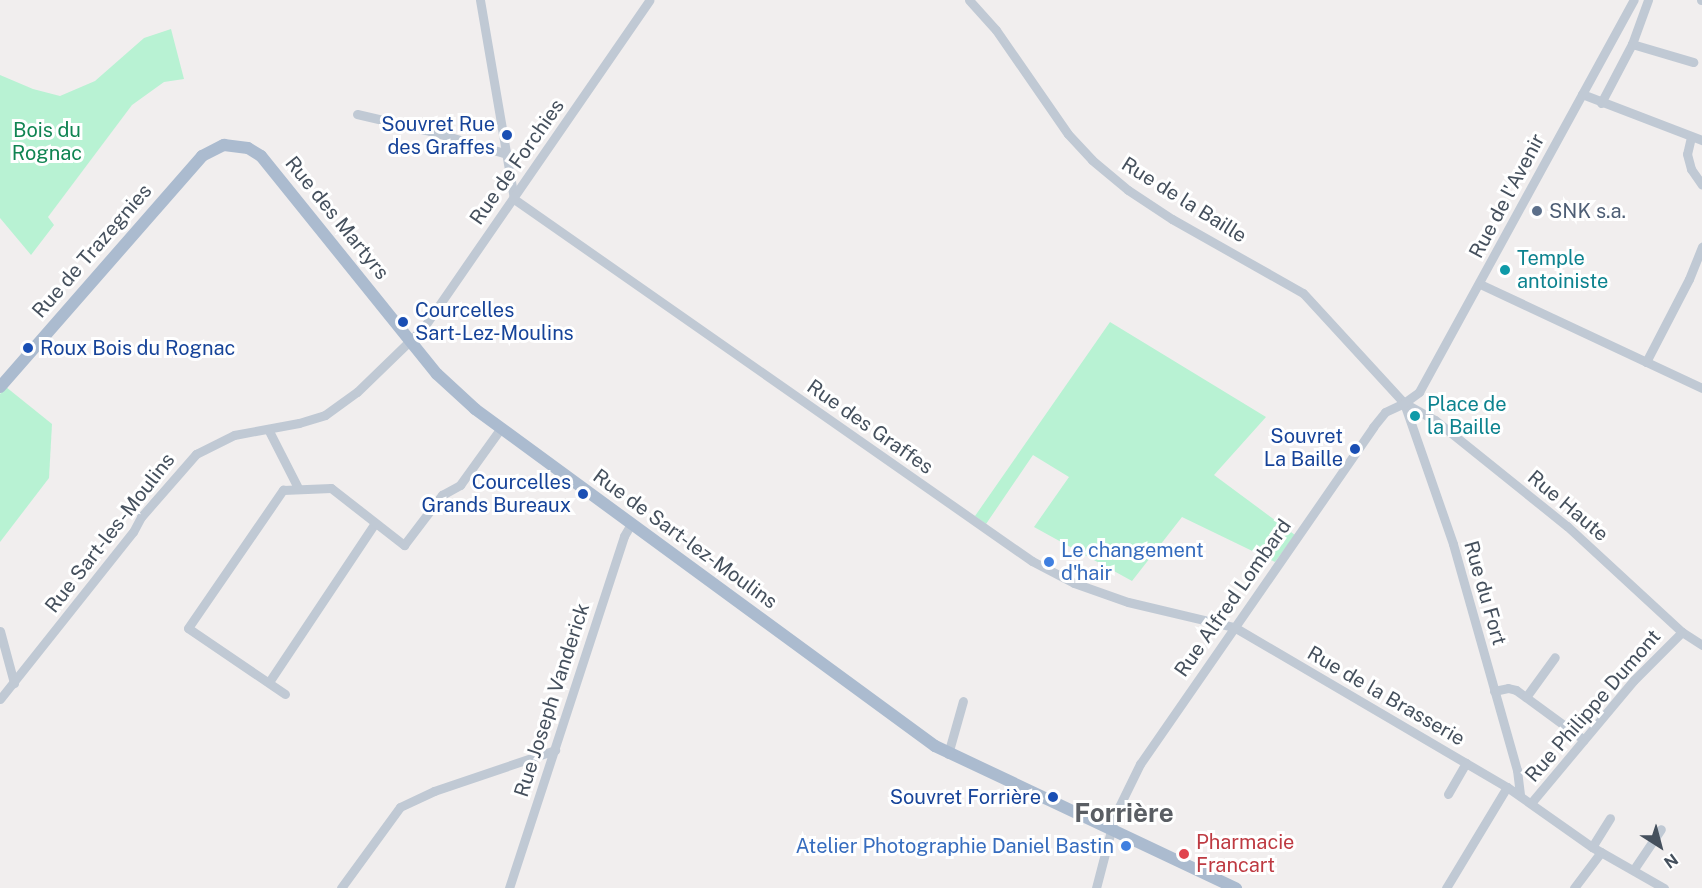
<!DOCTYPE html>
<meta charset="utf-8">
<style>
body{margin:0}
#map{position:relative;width:1702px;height:888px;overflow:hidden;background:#f1eeee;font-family:"Public Sans",sans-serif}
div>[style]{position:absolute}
.green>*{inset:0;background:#b8f2d3}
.minor>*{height:9px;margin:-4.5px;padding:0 4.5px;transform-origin:4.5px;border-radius:4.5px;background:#c0c9d4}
.major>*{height:12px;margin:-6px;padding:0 6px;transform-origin:6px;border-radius:6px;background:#abbbcf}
.dots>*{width:16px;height:16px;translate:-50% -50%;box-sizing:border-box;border:3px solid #fff;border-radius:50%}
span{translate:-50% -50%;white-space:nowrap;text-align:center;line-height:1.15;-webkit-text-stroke:6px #fff;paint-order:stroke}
.transit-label{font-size:20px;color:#164399}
.right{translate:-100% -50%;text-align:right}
.left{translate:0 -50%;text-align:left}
.park-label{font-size:20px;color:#108452}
.street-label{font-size:20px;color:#45505d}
.service-label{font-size:20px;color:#4e5e75}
.culture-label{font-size:20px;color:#0d838f}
.shop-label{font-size:20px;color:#366cbe}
.health-label{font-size:20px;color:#be3a42}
.district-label{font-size:26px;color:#5a5e64;font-weight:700}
.north{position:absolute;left:1630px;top:816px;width:60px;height:60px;-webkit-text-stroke:4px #fff;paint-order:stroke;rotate:144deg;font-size:16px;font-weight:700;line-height:24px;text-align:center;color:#45505d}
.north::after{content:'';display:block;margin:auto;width:21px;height:27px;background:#45505d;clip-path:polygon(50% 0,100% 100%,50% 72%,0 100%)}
</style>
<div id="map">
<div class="green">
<div style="clip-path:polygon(171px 29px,184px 79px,164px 82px,132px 105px,48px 217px,54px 225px,31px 255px,0 218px,0 75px,33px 89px,60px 96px,95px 81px,144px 38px)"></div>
<div style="clip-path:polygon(1110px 322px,1266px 417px,1214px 475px,1295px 535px,1275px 562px,1182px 517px,1132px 581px,1034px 527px,1069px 477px,1033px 455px,986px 524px,975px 516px)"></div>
<div style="clip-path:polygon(6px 387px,52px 424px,49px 478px,0 542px,0 394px)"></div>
</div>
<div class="minor">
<div style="left:480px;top:0;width:202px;rotate:80.3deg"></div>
<div style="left:969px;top:0;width:40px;rotate:48deg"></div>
<div style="left:996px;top:30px;width:126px;rotate:55.3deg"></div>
<div style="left:1068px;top:134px;width:35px;rotate:47deg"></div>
<div style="left:1092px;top:160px;width:47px;rotate:39.8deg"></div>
<div style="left:1128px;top:190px;width:53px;rotate:33.4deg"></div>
<div style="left:1172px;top:219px;width:150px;rotate:29.5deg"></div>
<div style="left:1303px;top:293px;width:149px;rotate:47.4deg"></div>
<div style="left:1404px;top:403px;width:149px;rotate:70.8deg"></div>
<div style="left:1453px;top:544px;width:235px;rotate:74.2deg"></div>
<div style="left:1517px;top:770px;width:26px;rotate:83deg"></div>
<div style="left:1701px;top:0;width:1px"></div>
<div style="left:1632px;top:44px;width:64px;rotate:16.4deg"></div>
<div style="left:1582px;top:94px;width:129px;rotate:21deg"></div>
<div style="left:1601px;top:103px;width:67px;rotate:-62.3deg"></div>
<div style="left:1632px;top:44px;width:47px;rotate:-70deg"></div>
<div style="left:357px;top:114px;width:75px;rotate:13.1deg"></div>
<div style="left:430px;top:131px;width:80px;rotate:16.6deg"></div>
<div style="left:1691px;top:137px;width:17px;rotate:103deg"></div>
<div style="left:1687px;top:154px;width:16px;rotate:75deg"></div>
<div style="left:1691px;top:169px;width:19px;rotate:55deg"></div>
<div style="left:514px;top:199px;width:632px;rotate:34.95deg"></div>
<div style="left:1032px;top:561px;width:47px;rotate:27.6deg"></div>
<div style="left:1074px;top:583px;width:57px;rotate:19.4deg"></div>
<div style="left:1128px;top:602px;width:109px;rotate:13.3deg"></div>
<div style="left:1234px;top:627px;width:316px;rotate:30.4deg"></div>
<div style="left:1507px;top:787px;width:104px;rotate:35.2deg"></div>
<div style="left:1592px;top:847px;width:83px;rotate:29.7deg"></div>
<div style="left:1480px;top:284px;width:245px;rotate:25.1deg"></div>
<div style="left:1646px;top:362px;width:93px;rotate:-62.6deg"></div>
<div style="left:1689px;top:279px;width:35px;rotate:-68deg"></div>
<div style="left:1404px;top:403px;width:35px;rotate:29deg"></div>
<div style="left:1435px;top:420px;width:169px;rotate:38.8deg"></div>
<div style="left:1567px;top:526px;width:156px;rotate:42.7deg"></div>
<div style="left:1682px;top:632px;width:24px;rotate:33deg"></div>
<div style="left:268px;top:429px;width:66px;rotate:63deg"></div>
<div style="left:0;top:631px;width:54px;rotate:74.9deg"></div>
<div style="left:269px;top:682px;width:191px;rotate:-56.3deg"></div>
<div style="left:1494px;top:691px;width:14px;rotate:-12deg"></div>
<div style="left:1508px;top:688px;width:8px;rotate:14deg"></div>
<div style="left:1516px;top:690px;width:84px;rotate:36.3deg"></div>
<div style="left:285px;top:694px;width:117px;rotate:-145.8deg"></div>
<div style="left:188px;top:628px;width:168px;rotate:-55.5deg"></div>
<div style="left:283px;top:490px;width:48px;rotate:-2.4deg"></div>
<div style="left:331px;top:488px;width:93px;rotate:38deg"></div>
<div style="left:404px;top:545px;width:63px;rotate:-52.8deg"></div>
<div style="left:442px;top:495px;width:21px;rotate:-29deg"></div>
<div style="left:460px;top:485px;width:70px;rotate:-54.3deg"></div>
<div style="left:1526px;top:697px;width:49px;rotate:-54.1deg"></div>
<div style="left:0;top:699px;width:213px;rotate:-51.5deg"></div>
<div style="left:133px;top:532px;width:17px;rotate:-62deg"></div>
<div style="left:141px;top:517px;width:84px;rotate:-48.9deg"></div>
<div style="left:196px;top:454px;width:42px;rotate:-26.6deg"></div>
<div style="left:234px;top:435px;width:66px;rotate:-10.5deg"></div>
<div style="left:299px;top:423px;width:27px;rotate:-17deg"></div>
<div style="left:325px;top:415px;width:39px;rotate:-36deg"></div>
<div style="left:357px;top:392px;width:93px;rotate:-44.1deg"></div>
<div style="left:424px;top:327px;width:397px;rotate:-55.4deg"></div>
<div style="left:948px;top:754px;width:55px;rotate:-74.2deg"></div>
<div style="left:1448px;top:794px;width:36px;rotate:-60deg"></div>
<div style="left:1531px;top:803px;width:160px;rotate:-50.1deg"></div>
<div style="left:1634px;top:680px;width:68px;rotate:-45deg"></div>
<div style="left:1592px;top:847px;width:34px;rotate:-58deg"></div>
<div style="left:1634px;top:869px;width:48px;rotate:-56deg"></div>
<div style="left:341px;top:888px;width:100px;rotate:-53.9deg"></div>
<div style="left:400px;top:807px;width:38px;rotate:-25deg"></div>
<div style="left:434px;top:791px;width:128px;rotate:-18.7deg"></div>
<div style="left:509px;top:888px;width:370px;rotate:-71.9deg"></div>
<div style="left:624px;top:536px;width:14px;rotate:-60deg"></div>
<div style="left:1096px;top:888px;width:75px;rotate:-75.4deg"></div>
<div style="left:1115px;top:815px;width:57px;rotate:-63.9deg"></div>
<div style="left:1140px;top:764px;width:410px;rotate:-55.3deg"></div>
<div style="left:1373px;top:427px;width:19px;rotate:-51deg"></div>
<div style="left:1385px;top:412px;width:21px;rotate:-25deg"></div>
<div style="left:1404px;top:403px;width:19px;rotate:-36deg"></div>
<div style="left:1419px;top:392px;width:447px;rotate:-61.3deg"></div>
<div style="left:1446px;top:888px;width:118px;rotate:-58.9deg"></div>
<div style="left:1574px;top:888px;width:45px;rotate:-53.1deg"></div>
</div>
<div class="major">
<div style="left:0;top:387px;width:307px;rotate:-48.8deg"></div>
<div style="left:202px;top:156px;width:25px;rotate:-27deg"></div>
<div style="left:224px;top:145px;width:24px;rotate:7deg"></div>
<div style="left:248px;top:148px;width:15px;rotate:32deg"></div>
<div style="left:261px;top:156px;width:280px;rotate:51.1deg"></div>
<div style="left:437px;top:374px;width:52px;rotate:42.6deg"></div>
<div style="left:475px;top:409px;width:570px;rotate:36.23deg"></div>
<div style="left:935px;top:746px;width:333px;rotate:25.3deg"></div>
</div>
<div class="dots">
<div style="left:507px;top:135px;background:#1a4fb4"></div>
<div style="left:1537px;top:211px;background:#5c6f8a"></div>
<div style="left:1505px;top:270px;background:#0f9aa8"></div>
<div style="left:403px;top:322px;background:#1a4fb4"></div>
<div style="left:28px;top:348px;background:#1a4fb4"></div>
<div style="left:1415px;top:416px;background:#0f9aa8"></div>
<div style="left:1355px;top:449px;background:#1a4fb4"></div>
<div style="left:583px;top:494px;background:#1a4fb4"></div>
<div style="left:1049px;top:562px;background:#3f7fe0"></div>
<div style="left:1053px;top:797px;background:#1a4fb4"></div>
<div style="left:1126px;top:846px;background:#3f7fe0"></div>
<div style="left:1184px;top:854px;background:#e0444e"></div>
</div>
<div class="transit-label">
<span class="right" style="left:495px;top:136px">Souvret Rue<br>des Graffes</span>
<span class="left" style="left:415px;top:322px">Courcelles<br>Sart-Lez-Moulins</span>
<span class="left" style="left:40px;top:348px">Roux Bois du Rognac</span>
<span class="right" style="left:1343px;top:448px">Souvret<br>La Baille</span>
<span class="right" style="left:571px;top:494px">Courcelles<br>Grands Bureaux</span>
<span class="right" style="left:1041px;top:797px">Souvret Forrière</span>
</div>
<div class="park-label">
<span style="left:47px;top:142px">Bois du<br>Rognac</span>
</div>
<div class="street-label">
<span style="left:517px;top:162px;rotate:-55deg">Rue de Forchies</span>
<span style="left:1507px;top:196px;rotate:-62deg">Rue de l'Avenir</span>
<span style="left:1184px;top:200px;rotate:32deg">Rue de la Baille</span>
<span style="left:337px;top:218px;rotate:51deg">Rue des Martyrs</span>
<span style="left:92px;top:251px;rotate:-49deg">Rue de Trazegnies</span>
<span style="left:870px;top:427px;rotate:35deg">Rue des Graffes</span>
<span style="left:1568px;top:506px;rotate:40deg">Rue Haute</span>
<span style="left:110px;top:533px;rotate:-52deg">Rue Sart-les-Moulins</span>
<span style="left:685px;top:539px;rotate:36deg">Rue de Sart-lez-Moulins</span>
<span style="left:1485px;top:593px;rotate:74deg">Rue du Fort</span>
<span style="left:1233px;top:598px;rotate:-55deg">Rue Alfred Lombard</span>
<span style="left:1386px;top:696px;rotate:30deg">Rue de la Brasserie</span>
<span style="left:552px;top:700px;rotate:-72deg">Rue Joseph Vanderick</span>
<span style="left:1593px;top:706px;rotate:-49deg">Rue Philippe Dumont</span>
</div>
<div class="service-label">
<span class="left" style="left:1549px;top:211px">SNK s.a.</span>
</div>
<div class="culture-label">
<span class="left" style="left:1517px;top:270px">Temple<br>antoiniste</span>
<span class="left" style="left:1427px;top:416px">Place de<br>la Baille</span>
</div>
<div class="shop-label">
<span class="left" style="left:1061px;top:562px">Le changement<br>d'hair</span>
<span class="right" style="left:1114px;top:846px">Atelier Photographie Daniel Bastin</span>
</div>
<div class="health-label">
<span class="left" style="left:1196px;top:854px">Pharmacie<br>Francart</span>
</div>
<div class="district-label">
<span style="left:1124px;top:813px">Forrière</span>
</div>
<div class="north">N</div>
</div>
